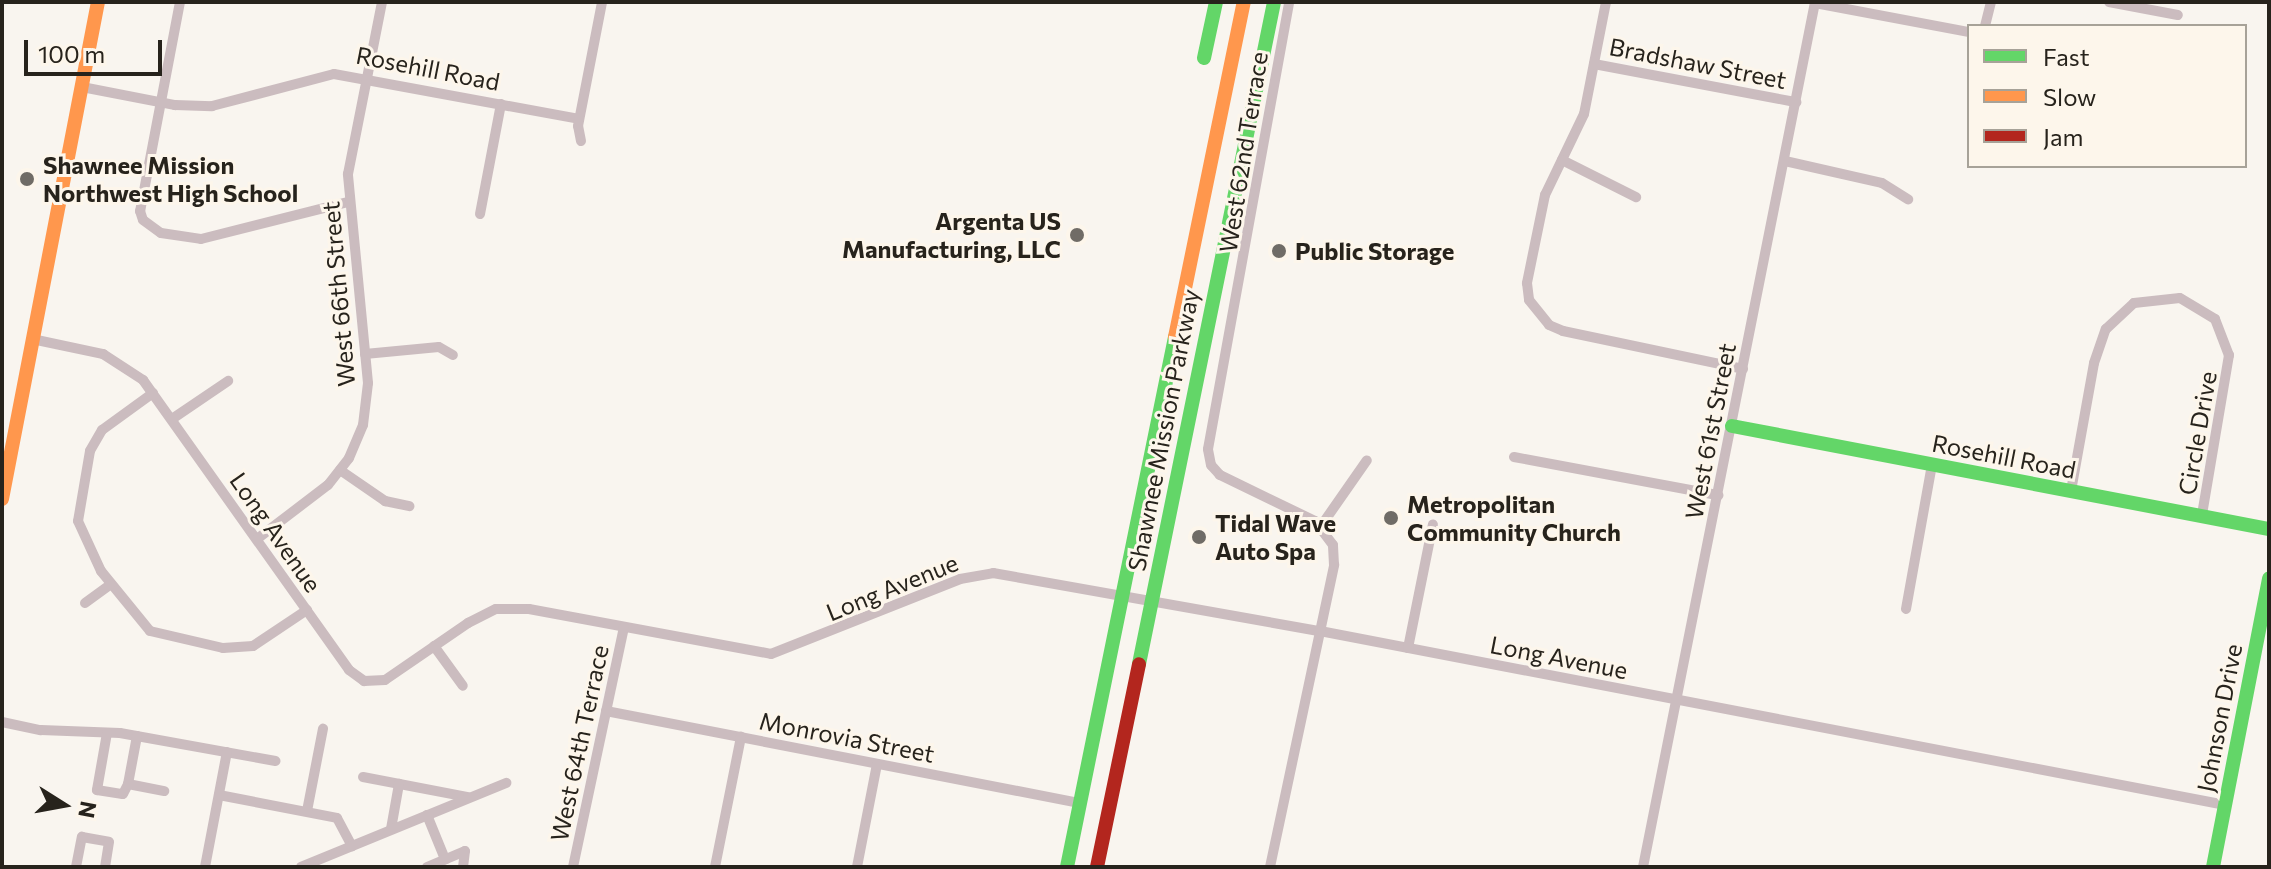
<!DOCTYPE html>
<style>
body{margin:0}
#map{position:relative;width:2271px;height:869px;overflow:hidden;background:#f9f5ef;font-family:Commissioner,sans-serif}
div>[style]{position:absolute}
.street>*{height:10px;margin:-5px;padding:0 5px;transform-origin:5px;border-radius:5px;background:#cbbcbf}
.fast>*{height:14px;margin:-7px;padding:0 7px;transform-origin:7px;border-radius:7px;background:#63d668}
.slow>*{height:14px;margin:-7px;padding:0 7px;transform-origin:7px;border-radius:7px;background:#ff974d}
.jam>*{height:14px;margin:-7px;padding:0 7px;transform-origin:7px;border-radius:7px;background:#b3261e}
.dots>*{width:22px;height:22px;translate:-50% -50%;box-sizing:border-box;border:4px solid #fdf6eb;border-radius:50%}
span{translate:-50% -50%;white-space:nowrap;text-align:center;line-height:1.15;-webkit-text-stroke:6px #fdf6eb;paint-order:stroke}
.street-label{font-size:24px;color:#27231c}
.poi-label{font-size:24px;color:#27231c;font-weight:700}
.left{translate:0 -50%;text-align:left}
.right{translate:-100% -50%;text-align:right}
.frame{position:absolute;inset:0;border:4px solid #27231c;pointer-events:none}
.legend{position:absolute;left:1967px;top:24px;width:280px;height:144px;box-sizing:border-box;background:#fdf6eb;border:2px solid #a7a298;margin:0;padding:10px 14px;list-style:none;font-size:24px;color:#27231c}
.legend li{display:flex;align-items:center;gap:16px;height:40px}
.legend b{width:40px;border:2px solid #a7a298}
.north{position:absolute;left:24px;top:765px;width:80px;height:80px;-webkit-text-stroke:6px #fdf6eb;paint-order:stroke;rotate:101deg;font-size:22px;font-weight:700;line-height:32px;text-align:center;color:#27231c}
.north::after{content:'';display:block;margin:auto;width:28px;height:36px;background:#27231c;clip-path:polygon(50% 0,100% 100%,50% 72%,0 100%)}
.scale{position:absolute;left:24px;top:40px;width:138px;height:36px;box-sizing:border-box;border:4px solid #27231c;border-top:0;padding-left:10px;font-size:24px;line-height:28px;white-space:nowrap;color:#27231c;-webkit-text-stroke:6px #fdf6eb;paint-order:stroke}
</style>
<div id="map">
<div class="street">
<div style="left:180px;top:2px;width:213px;rotate:100.8deg"></div>
<div style="left:140px;top:211px;width:9px;rotate:72deg"></div>
<div style="left:143px;top:220px;width:22px;rotate:36deg"></div>
<div style="left:161px;top:233px;width:40px;rotate:8.5deg"></div>
<div style="left:201px;top:239px;width:152px;rotate:-14.1deg"></div>
<div style="left:1606px;top:2px;width:114px;rotate:101.1deg"></div>
<div style="left:1584px;top:114px;width:90px;rotate:115.7deg"></div>
<div style="left:1545px;top:195px;width:90px;rotate:101.6deg"></div>
<div style="left:1527px;top:283px;width:17px;rotate:83deg"></div>
<div style="left:1529px;top:300px;width:32px;rotate:51deg"></div>
<div style="left:1549px;top:325px;width:15px;rotate:23deg"></div>
<div style="left:1563px;top:331px;width:184px;rotate:11.9deg"></div>
<div style="left:2109px;top:2px;width:70px;rotate:10.7deg"></div>
<div style="left:1815px;top:3px;width:157px;rotate:10.7deg"></div>
<div style="left:1985px;top:26px;width:25px;rotate:-76deg"></div>
<div style="left:1594px;top:64px;width:206px;rotate:10.7deg"></div>
<div style="left:82px;top:87px;width:95px;rotate:11deg"></div>
<div style="left:175px;top:105px;width:37px;rotate:2deg"></div>
<div style="left:212px;top:106px;width:126px;rotate:-14.7deg"></div>
<div style="left:334px;top:74px;width:249px;rotate:10.4deg"></div>
<div style="left:581px;top:141px;width:15px;rotate:-101deg"></div>
<div style="left:578px;top:126px;width:126px;rotate:-79deg"></div>
<div style="left:1562px;top:160px;width:83px;rotate:26.6deg"></div>
<div style="left:1785px;top:161px;width:99px;rotate:12.8deg"></div>
<div style="left:1882px;top:183px;width:31px;rotate:32deg"></div>
<div style="left:480px;top:214px;width:112px;rotate:-79.2deg"></div>
<div style="left:32px;top:339px;width:73px;rotate:11.9deg"></div>
<div style="left:103px;top:354px;width:48px;rotate:33deg"></div>
<div style="left:143px;top:380px;width:356px;rotate:54.6deg"></div>
<div style="left:349px;top:670px;width:19px;rotate:36deg"></div>
<div style="left:364px;top:681px;width:21px;rotate:-3deg"></div>
<div style="left:385px;top:680px;width:101px;rotate:-34.5deg"></div>
<div style="left:468px;top:623px;width:31px;rotate:-27deg"></div>
<div style="left:496px;top:609px;width:33px"></div>
<div style="left:529px;top:609px;width:246px;rotate:10.5deg"></div>
<div style="left:771px;top:654px;width:203px;rotate:-21.6deg"></div>
<div style="left:960px;top:579px;width:34px;rotate:-10deg"></div>
<div style="left:993px;top:573px;width:332px;rotate:10.1deg"></div>
<div style="left:1320px;top:631px;width:922px;rotate:10.88deg"></div>
<div style="left:365px;top:354px;width:74px;rotate:-5.4deg"></div>
<div style="left:439px;top:347px;width:16px;rotate:30deg"></div>
<div style="left:153px;top:393px;width:63px;rotate:144deg"></div>
<div style="left:102px;top:430px;width:24px;rotate:120deg"></div>
<div style="left:90px;top:451px;width:71px;rotate:99.7deg"></div>
<div style="left:78px;top:521px;width:55px;rotate:65.3deg"></div>
<div style="left:101px;top:571px;width:77px;rotate:50.8deg"></div>
<div style="left:150px;top:631px;width:75px;rotate:13.1deg"></div>
<div style="left:223px;top:648px;width:30px;rotate:-4deg"></div>
<div style="left:253px;top:646px;width:65px;rotate:-33.7deg"></div>
<div style="left:172px;top:419px;width:68px;rotate:-34.2deg"></div>
<div style="left:1514px;top:457px;width:208px;rotate:10.6deg"></div>
<div style="left:340px;top:470px;width:55px;rotate:34.6deg"></div>
<div style="left:385px;top:501px;width:25px;rotate:12deg"></div>
<div style="left:2071px;top:491px;width:130px;rotate:-79.8deg"></div>
<div style="left:2094px;top:363px;width:36px;rotate:-71deg"></div>
<div style="left:2106px;top:329px;width:38px;rotate:-43deg"></div>
<div style="left:2134px;top:303px;width:46px;rotate:-6.2deg"></div>
<div style="left:2180px;top:298px;width:41px;rotate:31deg"></div>
<div style="left:2215px;top:319px;width:39px;rotate:69deg"></div>
<div style="left:2229px;top:355px;width:162px;rotate:99.6deg"></div>
<div style="left:1321px;top:526px;width:80px;rotate:-55.1deg"></div>
<div style="left:257px;top:539px;width:89px;rotate:-37.3deg"></div>
<div style="left:328px;top:485px;width:34px;rotate:-52deg"></div>
<div style="left:349px;top:458px;width:36px;rotate:-67deg"></div>
<div style="left:363px;top:425px;width:42px;rotate:-83.2deg"></div>
<div style="left:368px;top:383px;width:210px;rotate:-95.5deg"></div>
<div style="left:348px;top:174px;width:175px;rotate:-78.8deg"></div>
<div style="left:85px;top:603px;width:31px;rotate:-36deg"></div>
<div style="left:1906px;top:609px;width:146px;rotate:-79.8deg"></div>
<div style="left:434px;top:646px;width:49px;rotate:54.1deg"></div>
<div style="left:1408px;top:648px;width:126px;rotate:-78.6deg"></div>
<div style="left:606px;top:711px;width:484px;rotate:11deg"></div>
<div style="left:2px;top:722px;width:40px;rotate:12deg"></div>
<div style="left:41px;top:730px;width:79px;rotate:2.2deg"></div>
<div style="left:120px;top:733px;width:158px;rotate:10.2deg"></div>
<div style="left:107px;top:733px;width:58px;rotate:100deg"></div>
<div style="left:97px;top:790px;width:26px;rotate:9deg"></div>
<div style="left:123px;top:794px;width:11px;rotate:-63deg"></div>
<div style="left:137px;top:736px;width:49px;rotate:100.6deg"></div>
<div style="left:128px;top:784px;width:37px;rotate:11deg"></div>
<div style="left:363px;top:777px;width:107px;rotate:10.8deg"></div>
<div style="left:219px;top:795px;width:120px;rotate:11deg"></div>
<div style="left:337px;top:818px;width:32px;rotate:62deg"></div>
<div style="left:307px;top:811px;width:84px;rotate:-79deg"></div>
<div style="left:427px;top:815px;width:48px;rotate:67.8deg"></div>
<div style="left:391px;top:829px;width:46px;rotate:-79.9deg"></div>
<div style="left:76px;top:867px;width:31px;rotate:-79deg"></div>
<div style="left:82px;top:837px;width:27px;rotate:10deg"></div>
<div style="left:109px;top:842px;width:25px;rotate:99deg"></div>
<div style="left:205px;top:867px;width:117px;rotate:-79.2deg"></div>
<div style="left:301px;top:867px;width:222px;rotate:-22.3deg"></div>
<div style="left:427px;top:867px;width:41px;rotate:-22.8deg"></div>
<div style="left:465px;top:851px;width:16px;rotate:97deg"></div>
<div style="left:573px;top:867px;width:245px;rotate:-78deg"></div>
<div style="left:715px;top:867px;width:133px;rotate:-78.7deg"></div>
<div style="left:857px;top:867px;width:105px;rotate:-79deg"></div>
<div style="left:1270px;top:867px;width:309px;rotate:-78deg"></div>
<div style="left:1334px;top:565px;width:20px;rotate:-93deg"></div>
<div style="left:1333px;top:545px;width:30px;rotate:-127deg"></div>
<div style="left:1315px;top:521px;width:106px;rotate:-154.2deg"></div>
<div style="left:1220px;top:475px;width:13px;rotate:-132deg"></div>
<div style="left:1211px;top:465px;width:16px;rotate:-101deg"></div>
<div style="left:1208px;top:449px;width:454px;rotate:-79.7deg"></div>
<div style="left:1643px;top:867px;width:882px;rotate:-78.75deg"></div>
</div>
<div class="fast">
<div style="left:1204px;top:58px;width:57px;rotate:-77.9deg"></div>
<div style="left:1732px;top:426px;width:547px;rotate:10.86deg"></div>
<div style="left:1139px;top:664px;width:676px;rotate:-78.47deg"></div>
<div style="left:1067px;top:867px;width:541px;rotate:-78.48deg"></div>
<div style="left:2213px;top:867px;width:294px;rotate:-79deg"></div>
</div>
<div class="slow">
<div style="left:1175px;top:337px;width:342px;rotate:-78.4deg"></div>
<div style="left:2px;top:499px;width:506px;rotate:-79.07deg"></div>
</div>
<div class="jam">
<div style="left:1097px;top:867px;width:207px;rotate:-78.3deg"></div>
</div>
<div class="dots">
<div style="left:27px;top:179px;background:#706c66"></div>
<div style="left:1077px;top:235px;background:#706c66"></div>
<div style="left:1279px;top:251px;background:#706c66"></div>
<div style="left:1391px;top:518px;background:#706c66"></div>
<div style="left:1199px;top:537px;background:#706c66"></div>
</div>
<div class="street-label">
<span style="left:1698px;top:63px;rotate:11deg">Bradshaw Street</span>
<span style="left:428px;top:68px;rotate:11deg">Rosehill Road</span>
<span style="left:1243px;top:152px;rotate:-81deg">West 62nd Terrace</span>
<span style="left:338px;top:294px;rotate:-95deg">West 66th Street</span>
<span style="left:1163px;top:430px;rotate:-79deg">Shawnee Mission Parkway</span>
<span style="left:1710px;top:431px;rotate:-79deg">West 61st Street</span>
<span style="left:2197px;top:433px;rotate:-80deg">Circle Drive</span>
<span style="left:2004px;top:456px;rotate:11deg">Rosehill Road</span>
<span style="left:276px;top:532px;rotate:55deg">Long Avenue</span>
<span style="left:892px;top:587px;rotate:-22deg">Long Avenue</span>
<span style="left:1559px;top:657px;rotate:11deg">Long Avenue</span>
<span style="left:2219px;top:718px;rotate:-79deg">Johnson Drive</span>
<span style="left:847px;top:737px;rotate:11deg">Monrovia Street</span>
<span style="left:579px;top:743px;rotate:-78deg">West 64th Terrace</span>
</div>
<div class="poi-label">
<span class="left" style="left:43px;top:179px">Shawnee Mission<br>Northwest High School</span>
<span class="right" style="left:1061px;top:235px">Argenta US<br>Manufacturing, LLC</span>
<span class="left" style="left:1295px;top:251px">Public Storage</span>
<span class="left" style="left:1407px;top:518px">Metropolitan<br>Community Church</span>
<span class="left" style="left:1215px;top:537px">Tidal Wave<br>Auto Spa</span>
</div>
<div class="frame"></div>
<ul class="legend">
<li><b style="height:10px;background:#63d668"></b>Fast</li>
<li><b style="height:10px;background:#ff974d"></b>Slow</li>
<li><b style="height:10px;background:#b3261e"></b>Jam</li>
</ul>
<div class="north">N</div>
<div class="scale">100 m</div>
</div>
